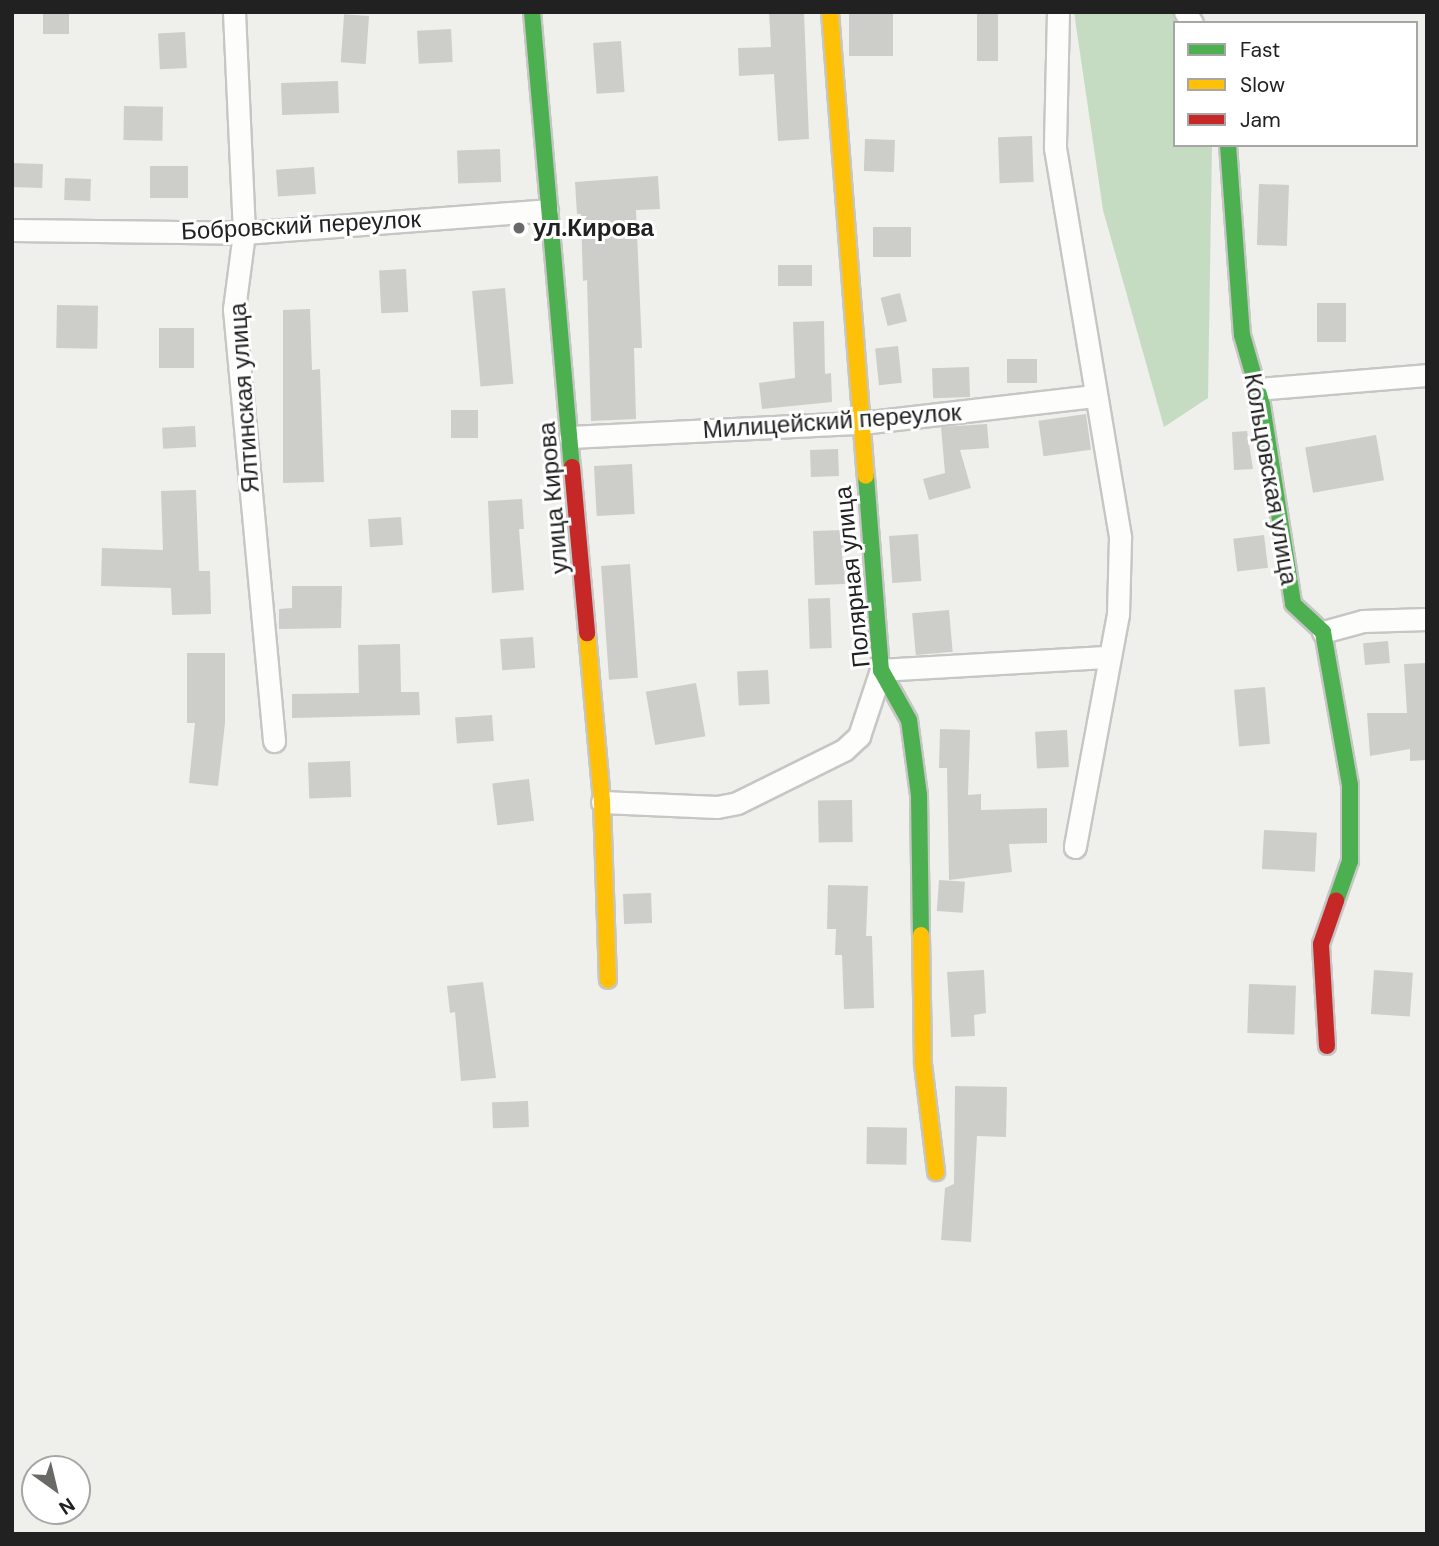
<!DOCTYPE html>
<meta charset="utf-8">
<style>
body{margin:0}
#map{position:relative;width:1439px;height:1546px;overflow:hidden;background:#efefeb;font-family:"DM Sans",sans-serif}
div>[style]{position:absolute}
.forest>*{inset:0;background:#c5dcc2}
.building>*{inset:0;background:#cdcdca;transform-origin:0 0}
.roads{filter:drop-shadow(2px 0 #c6c6c4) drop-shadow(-2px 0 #c6c6c4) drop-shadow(0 2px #c6c6c4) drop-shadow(0 -2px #c6c6c4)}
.street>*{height:21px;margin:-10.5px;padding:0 10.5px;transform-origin:10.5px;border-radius:10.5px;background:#fdfdfc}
.fast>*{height:16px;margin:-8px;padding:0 8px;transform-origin:8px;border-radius:8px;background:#4caf50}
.slow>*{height:16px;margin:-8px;padding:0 8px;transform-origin:8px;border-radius:8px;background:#ffc107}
.jam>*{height:16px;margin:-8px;padding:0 8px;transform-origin:8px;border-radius:8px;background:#c62828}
.dots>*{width:19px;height:19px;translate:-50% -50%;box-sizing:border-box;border:4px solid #fff;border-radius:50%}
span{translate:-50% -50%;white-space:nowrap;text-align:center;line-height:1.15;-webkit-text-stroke:6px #fff;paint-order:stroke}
.street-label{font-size:24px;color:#212121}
.poi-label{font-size:24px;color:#212121;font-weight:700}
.left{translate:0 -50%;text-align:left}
.frame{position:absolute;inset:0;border:14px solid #212121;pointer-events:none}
.legend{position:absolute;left:1173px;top:21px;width:245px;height:126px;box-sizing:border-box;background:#fff;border:2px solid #a6a6a6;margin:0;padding:9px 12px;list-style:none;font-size:21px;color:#212121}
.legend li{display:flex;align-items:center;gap:14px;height:35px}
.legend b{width:35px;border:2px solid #a6a6a6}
.north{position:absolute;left:21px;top:1455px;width:70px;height:70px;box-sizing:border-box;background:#fff;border:2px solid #a6a6a6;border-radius:50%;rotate:146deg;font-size:19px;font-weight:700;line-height:28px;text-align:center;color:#212121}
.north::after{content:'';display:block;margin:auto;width:24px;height:32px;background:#696968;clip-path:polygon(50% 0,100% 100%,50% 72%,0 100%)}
</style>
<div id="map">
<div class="forest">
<div style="clip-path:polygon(1074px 12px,1189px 12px,1195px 23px,1175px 23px,1175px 145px,1212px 145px,1208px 398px,1164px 427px,1103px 210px)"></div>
</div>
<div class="building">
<div style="left:43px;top:12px;width:26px;height:22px"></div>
<div style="clip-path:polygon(769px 12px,804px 12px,809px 139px,778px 141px,774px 74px,739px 76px,738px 48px,771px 47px)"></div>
<div style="left:849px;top:12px;width:44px;height:44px"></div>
<div style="left:977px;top:12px;width:21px;height:49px"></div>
<div style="left:369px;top:16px;width:48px;height:25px;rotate:94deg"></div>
<div style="left:451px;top:29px;width:33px;height:34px;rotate:87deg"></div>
<div style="left:185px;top:32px;width:36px;height:27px;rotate:87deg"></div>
<div style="left:621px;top:41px;width:51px;height:28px;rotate:86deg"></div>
<div style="left:338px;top:81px;width:32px;height:57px;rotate:88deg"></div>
<div style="left:124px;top:106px;width:39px;height:34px;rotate:1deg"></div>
<div style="left:1032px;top:136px;width:46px;height:34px;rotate:88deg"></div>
<div style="left:865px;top:139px;width:30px;height:32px;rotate:2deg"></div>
<div style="left:500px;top:149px;width:33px;height:43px;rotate:88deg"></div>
<div style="left:12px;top:163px;width:31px;height:24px;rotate:2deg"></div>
<div style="left:150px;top:166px;width:38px;height:32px"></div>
<div style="left:314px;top:167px;width:27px;height:38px;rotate:86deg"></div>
<div style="clip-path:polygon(658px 176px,660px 209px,636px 210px,642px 348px,634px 348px,636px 419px,591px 421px,587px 280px,583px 281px,581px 214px,577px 214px,575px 182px)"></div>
<div style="left:65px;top:178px;width:26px;height:22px;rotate:2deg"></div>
<div style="left:1289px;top:185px;width:61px;height:30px;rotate:92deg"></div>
<div style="left:873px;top:227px;width:38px;height:30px"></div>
<div style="left:812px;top:265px;width:21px;height:34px;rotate:90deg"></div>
<div style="left:406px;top:269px;width:43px;height:27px;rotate:87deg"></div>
<div style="left:505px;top:288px;width:96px;height:33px;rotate:85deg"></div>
<div style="left:900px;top:293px;width:29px;height:20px;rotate:76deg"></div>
<div style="left:1317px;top:303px;width:29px;height:39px"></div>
<div style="left:57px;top:305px;width:41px;height:43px;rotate:1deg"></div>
<div style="clip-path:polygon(310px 309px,312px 370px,320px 369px,324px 482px,283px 483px,283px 310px)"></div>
<div style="clip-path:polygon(824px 321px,825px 374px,831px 373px,832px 402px,762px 409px,759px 383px,795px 378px,793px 322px)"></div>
<div style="left:194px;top:328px;width:40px;height:35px;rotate:90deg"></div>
<div style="left:898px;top:346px;width:37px;height:23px;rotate:84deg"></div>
<div style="left:1007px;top:359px;width:30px;height:24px"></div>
<div style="left:969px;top:367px;width:30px;height:37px;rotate:88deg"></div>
<div style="left:478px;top:410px;width:28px;height:27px;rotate:90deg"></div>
<div style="left:1086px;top:414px;width:36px;height:48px;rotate:82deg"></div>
<div style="clip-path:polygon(987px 424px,989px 448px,960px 450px,971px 488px,929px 500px,923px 479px,945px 473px,941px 427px)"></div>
<div style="left:195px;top:426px;width:21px;height:33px;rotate:87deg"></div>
<div style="clip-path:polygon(1247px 431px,1253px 469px,1234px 470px,1232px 432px)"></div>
<div style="left:1376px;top:435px;width:46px;height:72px;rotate:80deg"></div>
<div style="left:838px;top:449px;width:27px;height:28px;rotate:88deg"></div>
<div style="left:632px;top:464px;width:50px;height:38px;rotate:87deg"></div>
<div style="clip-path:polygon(196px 490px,199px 571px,210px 571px,211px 614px,172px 615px,171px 588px,101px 586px,102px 548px,163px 550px,161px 491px)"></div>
<div style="clip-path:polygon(522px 499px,524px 529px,519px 529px,524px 590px,492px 593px,488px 501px)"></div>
<div style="left:401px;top:517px;width:28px;height:33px;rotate:86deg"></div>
<div style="left:843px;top:530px;width:54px;height:30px;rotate:88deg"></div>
<div style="left:918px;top:534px;width:47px;height:29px;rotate:86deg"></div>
<div style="left:1264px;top:535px;width:33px;height:31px;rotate:83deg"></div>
<div style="left:630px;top:564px;width:114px;height:29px;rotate:86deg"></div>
<div style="clip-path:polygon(292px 586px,342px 586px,341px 628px,279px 629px,279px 609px,292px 608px)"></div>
<div style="left:830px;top:598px;width:50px;height:22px;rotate:88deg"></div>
<div style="left:949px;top:610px;width:42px;height:37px;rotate:85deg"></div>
<div style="left:533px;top:637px;width:31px;height:33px;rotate:86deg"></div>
<div style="left:1388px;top:641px;width:22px;height:25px;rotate:85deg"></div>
<div style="clip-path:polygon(400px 644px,401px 692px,419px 692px,420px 715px,292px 718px,292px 694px,359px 693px,358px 645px)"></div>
<div style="clip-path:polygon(187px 653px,225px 653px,225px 723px,218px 786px,189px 783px,195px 723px,187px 723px)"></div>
<div style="clip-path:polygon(1427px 663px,1427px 760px,1410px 761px,1410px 749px,1370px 756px,1367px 713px,1407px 713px,1404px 664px)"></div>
<div style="left:768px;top:670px;width:34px;height:31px;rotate:87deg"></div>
<div style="left:696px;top:683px;width:54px;height:51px;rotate:80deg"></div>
<div style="left:1265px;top:687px;width:57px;height:31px;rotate:85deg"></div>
<div style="left:492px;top:715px;width:26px;height:37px;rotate:86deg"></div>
<div style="clip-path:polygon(940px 729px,970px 730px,968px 795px,981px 794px,981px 810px,1047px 808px,1047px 843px,1009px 844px,1012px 872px,949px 880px,947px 768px,939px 768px)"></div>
<div style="left:1067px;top:730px;width:37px;height:32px;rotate:87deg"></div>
<div style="left:350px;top:761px;width:36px;height:42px;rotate:88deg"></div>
<div style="left:529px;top:779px;width:42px;height:37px;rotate:83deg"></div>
<div style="left:852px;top:800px;width:42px;height:34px;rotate:89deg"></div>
<div style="left:1264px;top:830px;width:53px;height:39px;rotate:3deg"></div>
<div style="left:939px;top:880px;width:26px;height:31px;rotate:4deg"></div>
<div style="clip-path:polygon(828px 885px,868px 886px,866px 936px,872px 936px,874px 1008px,844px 1009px,842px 955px,835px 955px,836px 929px,827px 929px)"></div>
<div style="left:651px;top:893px;width:30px;height:28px;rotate:88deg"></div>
<div style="clip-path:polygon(984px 970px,986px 1013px,974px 1015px,975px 1036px,951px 1037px,947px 972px)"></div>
<div style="left:1374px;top:970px;width:39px;height:44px;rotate:4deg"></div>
<div style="clip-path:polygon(483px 982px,496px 1078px,461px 1081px,455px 1012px,450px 1013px,447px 986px)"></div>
<div style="left:1249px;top:984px;width:47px;height:49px;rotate:2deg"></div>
<div style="clip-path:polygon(955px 1086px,1007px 1087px,1006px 1137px,977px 1136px,971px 1242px,941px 1240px,945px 1188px,954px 1184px)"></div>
<div style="left:528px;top:1101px;width:26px;height:36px;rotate:88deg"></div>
<div style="left:867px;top:1127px;width:40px;height:37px;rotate:1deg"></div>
</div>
<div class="roads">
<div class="street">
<div style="left:234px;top:12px;width:221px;rotate:87.4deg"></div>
<div style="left:244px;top:233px;width:77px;rotate:97.5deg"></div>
<div style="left:234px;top:309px;width:434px;rotate:84.7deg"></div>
<div style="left:1058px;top:12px;width:136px;rotate:91.3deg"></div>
<div style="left:1055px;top:148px;width:395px;rotate:80.5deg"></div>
<div style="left:1120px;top:538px;width:76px;rotate:91.5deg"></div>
<div style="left:1118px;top:614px;width:237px;rotate:100.5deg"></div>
<div style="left:1185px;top:12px;width:13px;rotate:58deg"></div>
<div style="left:12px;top:230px;width:232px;rotate:0.7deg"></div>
<div style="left:244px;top:233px;width:304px;rotate:-4.3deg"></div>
<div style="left:1257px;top:389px;width:171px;rotate:-4.7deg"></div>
<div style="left:570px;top:437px;width:291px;rotate:-2.8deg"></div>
<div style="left:861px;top:423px;width:235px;rotate:-6.6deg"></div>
<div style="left:1323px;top:632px;width:41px;rotate:-15.4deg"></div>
<div style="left:1363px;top:621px;width:64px;rotate:-1.8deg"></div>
<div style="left:602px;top:802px;width:115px;rotate:2.5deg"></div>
<div style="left:717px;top:807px;width:20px;rotate:-11deg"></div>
<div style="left:737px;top:803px;width:119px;rotate:-26.4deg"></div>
<div style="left:844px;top:750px;width:21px;rotate:-43deg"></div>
<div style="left:859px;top:736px;width:70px;rotate:-71.6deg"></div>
<div style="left:881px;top:670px;width:227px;rotate:-3.3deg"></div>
</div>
<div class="fast">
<div style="left:532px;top:12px;width:457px;rotate:85deg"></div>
<div style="left:1228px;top:145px;width:191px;rotate:85.8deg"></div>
<div style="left:1242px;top:335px;width:73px;rotate:74.1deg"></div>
<div style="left:1262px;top:405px;width:201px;rotate:81.1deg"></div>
<div style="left:1293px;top:604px;width:41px;rotate:43deg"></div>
<div style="left:1323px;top:632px;width:155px;rotate:80deg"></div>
<div style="left:1350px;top:785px;width:76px;rotate:90deg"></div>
<div style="left:1350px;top:861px;width:42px;rotate:109.3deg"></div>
<div style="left:866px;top:476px;width:195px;rotate:85.6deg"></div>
<div style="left:881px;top:670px;width:57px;rotate:60.8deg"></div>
<div style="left:909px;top:720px;width:76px;rotate:82.4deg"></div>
<div style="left:919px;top:795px;width:140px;rotate:89.2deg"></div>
</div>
<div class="slow">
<div style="left:830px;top:12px;width:465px;rotate:85.6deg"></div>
<div style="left:587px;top:633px;width:170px;rotate:84.9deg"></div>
<div style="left:602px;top:802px;width:178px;rotate:88.1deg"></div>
<div style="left:921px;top:935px;width:129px;rotate:89.1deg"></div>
<div style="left:923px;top:1064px;width:109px;rotate:83.1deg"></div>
</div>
<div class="jam">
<div style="left:572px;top:467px;width:167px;rotate:84.8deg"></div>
<div style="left:1327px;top:1046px;width:102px;rotate:-93.4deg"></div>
<div style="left:1321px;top:944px;width:46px;rotate:-70.8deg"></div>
</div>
</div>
<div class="dots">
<div style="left:519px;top:228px;background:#696968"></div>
</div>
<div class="street-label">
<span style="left:301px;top:225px;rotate:-3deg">Бобровский переулок</span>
<span style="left:244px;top:398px;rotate:-94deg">Ялтинская улица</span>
<span style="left:832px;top:421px;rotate:-4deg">Милицейский переулок</span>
<span style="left:1271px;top:479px;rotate:80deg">Кольцовская улица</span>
<span style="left:553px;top:498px;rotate:-95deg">улица Кирова</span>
<span style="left:852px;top:577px;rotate:-96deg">Полярная улица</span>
</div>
<div class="poi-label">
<span class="left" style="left:533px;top:228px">ул.Кирова</span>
</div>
<div class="frame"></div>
<ul class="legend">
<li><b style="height:9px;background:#4caf50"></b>Fast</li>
<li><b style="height:9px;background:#ffc107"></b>Slow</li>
<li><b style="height:9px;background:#c62828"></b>Jam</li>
</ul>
<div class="north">N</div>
</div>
